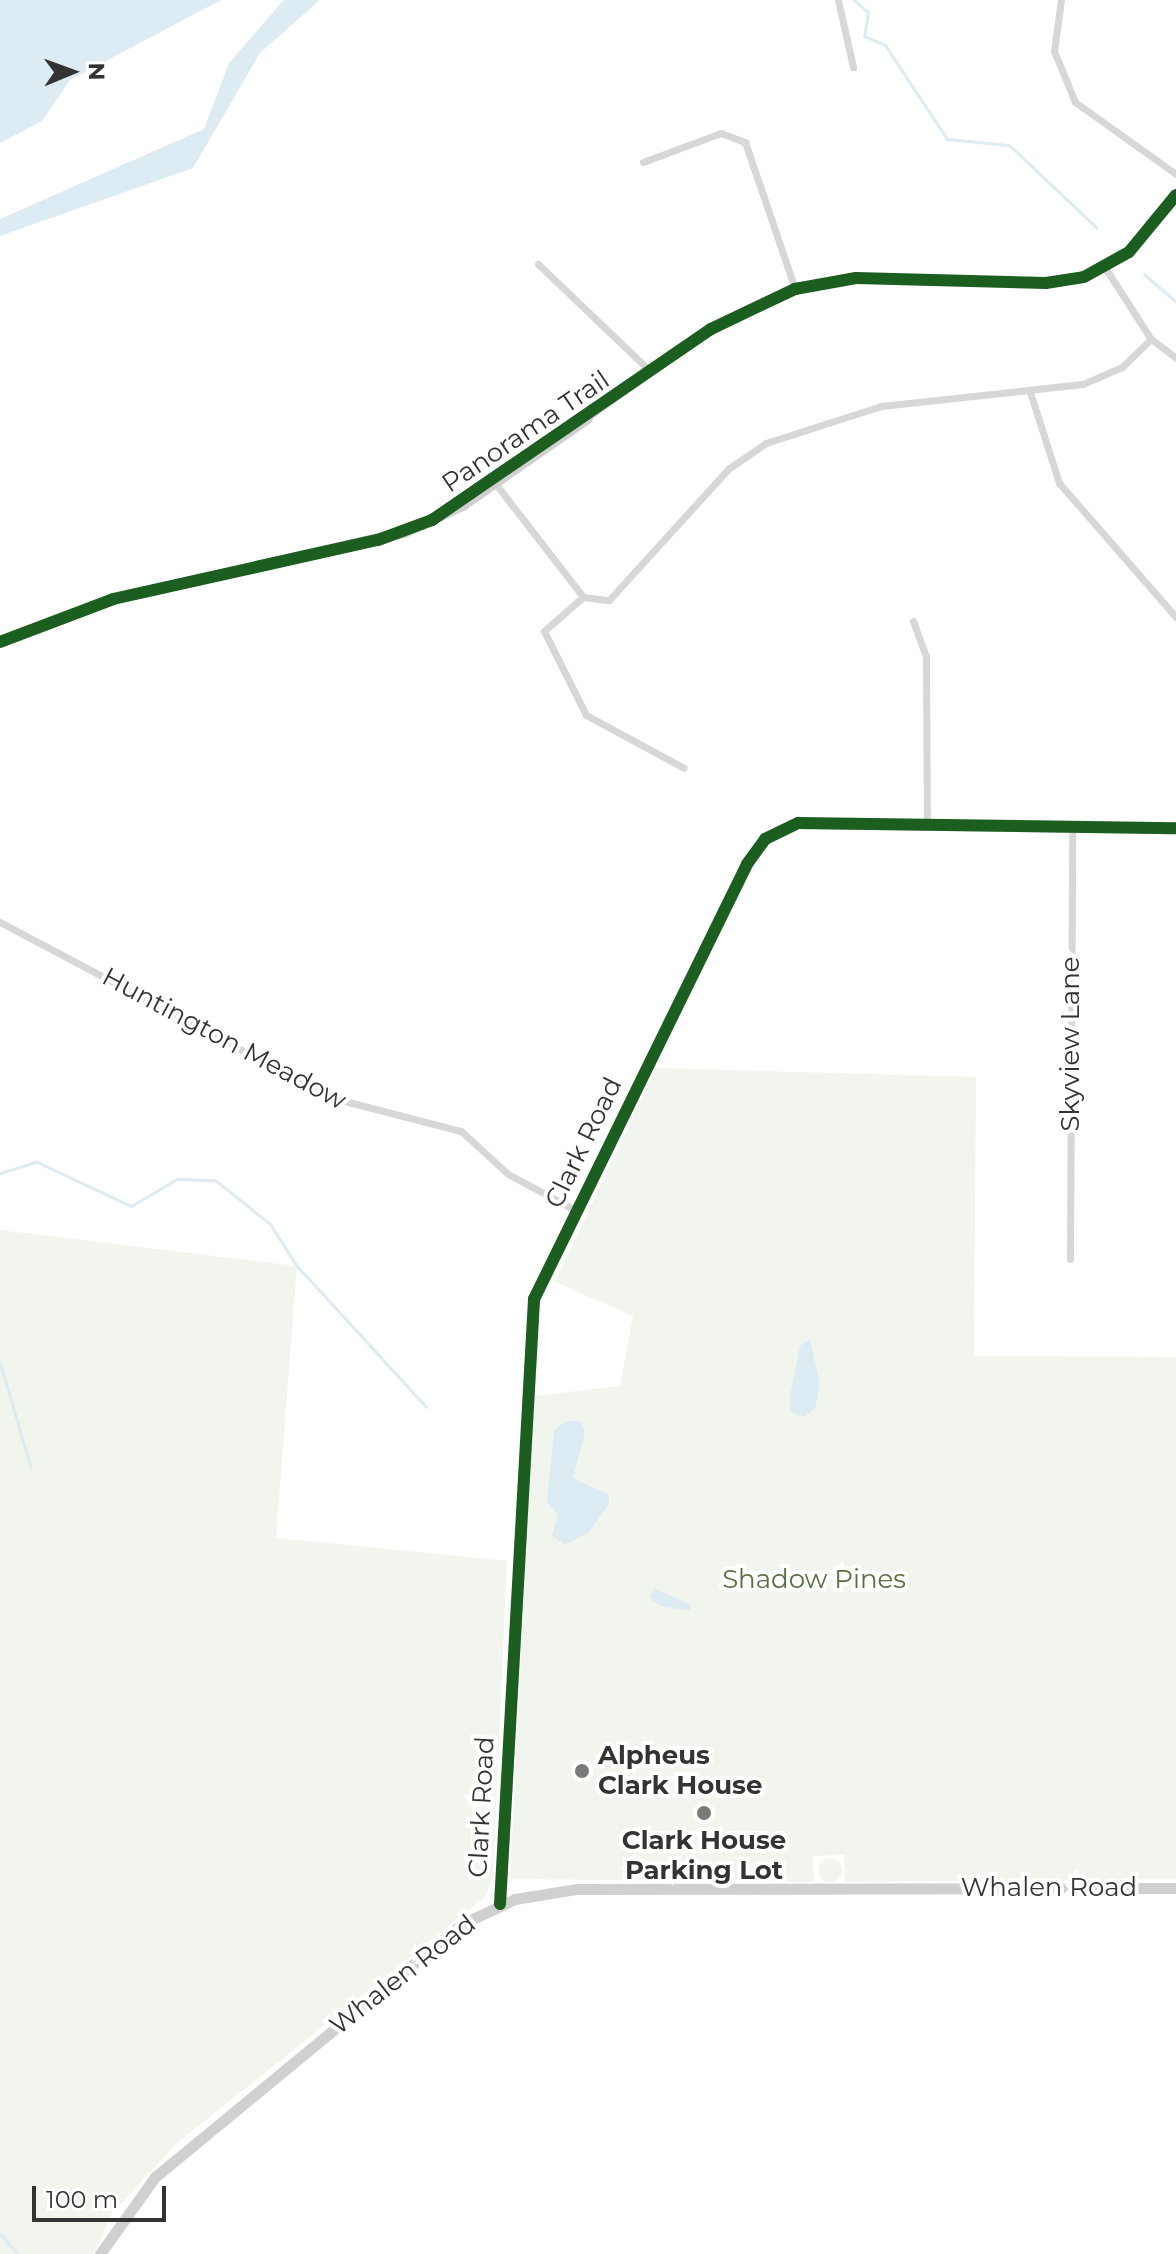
<!DOCTYPE html>
<style>
body{margin:0}
#map{position:relative;width:1176px;height:2254px;overflow:hidden;background:#fff;font-family:Montserrat,sans-serif}
div>[style]{position:absolute}
.green>*{inset:0;background:#f1f5ed}
.round{border-radius:50%}
.water>*{inset:0;background:#ddebf3}
.stream>*{height:3px;margin:-1.5px;padding:0 1.5px;transform-origin:1.5px;border-radius:1.5px;background:#ddebf3}
.street>*{height:7px;margin:-3.5px;padding:0 3.5px;transform-origin:3.5px;border-radius:3.5px;background:#d7d7d7}
.secondary>*{height:11px;margin:-5.5px;padding:0 5.5px;transform-origin:5.5px;border-radius:5.5px;background:#d0d0d0}
.cycleway>*{height:12px;margin:-6px;padding:0 6px;transform-origin:6px;border-radius:6px;background:#1b5e20}
.dots>*{width:22px;height:22px;translate:-50% -50%;box-sizing:border-box;border:4px solid #fff;border-radius:50%}
span{translate:-50% -50%;white-space:nowrap;text-align:center;line-height:1.15;-webkit-text-stroke:8px #fff;paint-order:stroke}
.street-label{font-size:26px;color:#333}
.park-label{font-size:26px;color:#56703f}
.poi-label{font-size:26px;color:#333;font-weight:700}
.left{translate:0 -50%;text-align:left}
.north{position:absolute;left:32px;top:32px;width:80px;height:80px;-webkit-text-stroke:6px #fff;paint-order:stroke;rotate:89deg;font-size:22px;font-weight:700;line-height:32px;text-align:center;color:#333}
.north::after{content:'';display:block;margin:auto;width:28px;height:36px;background:#333;clip-path:polygon(50% 0,100% 100%,50% 72%,0 100%)}
.scale{position:absolute;left:32px;top:2186px;width:134px;height:36px;box-sizing:border-box;border:4px solid #333;border-top:0;padding-left:10px;font-size:24px;line-height:28px;white-space:nowrap;color:#333;-webkit-text-stroke:6px #fff;paint-order:stroke}
</style>
<div id="map">
<div class="green">
<div style="clip-path:polygon(656px 1068px,976px 1077px,974px 1356px,1176px 1357px,1176px 1879px,845px 1882px,844px 1855px,813px 1856px,814px 1882px,510px 1879px,534px 1396px,620px 1386px,633px 1316px,555px 1282px)"></div>
<div style="clip-path:polygon(0 1230px,297px 1266px,276px 1538px,507px 1561px,493px 1877px,485px 1897px,177px 2143px,112px 2213px,94px 2254px,0 2254px)"></div>
<div class="round" style="left:818px;top:1858px;width:24px;height:24px"></div>
</div>
<div class="water">
<div style="clip-path:polygon(0 0,221px 0,70px 80px,42px 121px,0 143px)"></div>
<div style="clip-path:polygon(284px 0,320px 0,260px 53px,193px 168px,0 236px,0 219px,204px 129px,229px 63px)"></div>
<div style="clip-path:polygon(810px 1339px,820px 1384px,815px 1408px,804px 1417px,791px 1412px,789px 1400px,800px 1346px)"></div>
<div style="clip-path:polygon(567px 1421px,580px 1421px,585px 1432px,573px 1478px,609px 1495px,609px 1504px,589px 1532px,565px 1545px,552px 1536px,558px 1515px,547px 1501px,554px 1430px)"></div>
<div style="clip-path:polygon(654px 1588px,691px 1605px,691px 1611px,661px 1606px,649px 1598px)"></div>
</div>
<div class="stream">
<div style="left:854px;top:0;width:18px;rotate:41deg"></div>
<div style="left:868px;top:12px;width:24px;rotate:99deg"></div>
<div style="left:864px;top:36px;width:23px;rotate:23deg"></div>
<div style="left:885px;top:45px;width:113px;rotate:56.6deg"></div>
<div style="left:947px;top:139px;width:62px;rotate:5.5deg"></div>
<div style="left:1009px;top:145px;width:120px;rotate:43.3deg"></div>
<div style="left:1144px;top:274px;width:43px;rotate:41.2deg"></div>
<div style="left:0;top:1173px;width:39px;rotate:-17deg"></div>
<div style="left:37px;top:1162px;width:104px;rotate:25.1deg"></div>
<div style="left:131px;top:1206px;width:53px;rotate:-30.4deg"></div>
<div style="left:177px;top:1179px;width:38px;rotate:2deg"></div>
<div style="left:215px;top:1180px;width:70px;rotate:38.7deg"></div>
<div style="left:270px;top:1224px;width:50px;rotate:57.3deg"></div>
<div style="left:297px;top:1266px;width:191px;rotate:47.5deg"></div>
<div style="left:0;top:1363px;width:109px;rotate:73.6deg"></div>
<div style="left:0;top:2234px;width:27px;rotate:48deg"></div>
</div>
<div class="street">
<div style="left:838px;top:0;width:69px;rotate:77.4deg"></div>
<div style="left:1061px;top:0;width:51px;rotate:97.8deg"></div>
<div style="left:1054px;top:51px;width:55px;rotate:67.6deg"></div>
<div style="left:1075px;top:102px;width:124px;rotate:35.5deg"></div>
<div style="left:643px;top:162px;width:83px;rotate:-20.4deg"></div>
<div style="left:721px;top:133px;width:26px;rotate:21deg"></div>
<div style="left:745px;top:142px;width:155px;rotate:71.2deg"></div>
<div style="left:538px;top:264px;width:156px;rotate:43.7deg"></div>
<div style="left:1106px;top:269px;width:83px;rotate:57.3deg"></div>
<div style="left:1151px;top:339px;width:31px;rotate:37deg"></div>
<div style="left:1030px;top:392px;width:96px;rotate:72.3deg"></div>
<div style="left:1059px;top:483px;width:178px;rotate:48.9deg"></div>
<div style="left:587px;top:418px;width:153px;rotate:-35.7deg"></div>
<div style="left:711px;top:329px;width:93px;rotate:-25.5deg"></div>
<div style="left:795px;top:289px;width:62px;rotate:-10.2deg"></div>
<div style="left:856px;top:278px;width:190px;rotate:1.5deg"></div>
<div style="left:1046px;top:283px;width:38px;rotate:-9deg"></div>
<div style="left:1084px;top:277px;width:51px;rotate:-29.1deg"></div>
<div style="left:1129px;top:252px;width:74px;rotate:-50.5deg"></div>
<div style="left:495px;top:483px;width:144px;rotate:52.3deg"></div>
<div style="left:583px;top:597px;width:26px;rotate:7deg"></div>
<div style="left:609px;top:600px;width:177px;rotate:-47.7deg"></div>
<div style="left:728px;top:469px;width:46px;rotate:-34.4deg"></div>
<div style="left:766px;top:443px;width:121px;rotate:-17.8deg"></div>
<div style="left:881px;top:406px;width:203px;rotate:-6.2deg"></div>
<div style="left:1083px;top:384px;width:43px;rotate:-23.6deg"></div>
<div style="left:1122px;top:367px;width:40px;rotate:-44deg"></div>
<div style="left:583px;top:597px;width:52px;rotate:138.9deg"></div>
<div style="left:544px;top:631px;width:94px;rotate:63.4deg"></div>
<div style="left:586px;top:715px;width:111px;rotate:28.4deg"></div>
<div style="left:913px;top:621px;width:37px;rotate:70deg"></div>
<div style="left:926px;top:656px;width:170px;rotate:89.7deg"></div>
<div style="left:0;top:922px;width:377px;rotate:27.9deg"></div>
<div style="left:333px;top:1098px;width:132px;rotate:14.5deg"></div>
<div style="left:461px;top:1131px;width:64px;rotate:42.5deg"></div>
<div style="left:508px;top:1174px;width:76px;rotate:28.2deg"></div>
<div style="left:1070px;top:1259px;width:431px;rotate:-89.7deg"></div>
</div>
<div class="secondary">
<div style="left:0;top:642px;width:121px;rotate:-20.8deg"></div>
<div style="left:113px;top:599px;width:299px;rotate:-13deg"></div>
<div style="left:404px;top:532px;width:64px;rotate:-25deg"></div>
<div style="left:462px;top:505px;width:152px;rotate:-34.8deg"></div>
<div style="left:500px;top:1904px;width:606px;rotate:-86.78deg"></div>
<div style="left:534px;top:1299px;width:484px;rotate:-63.9deg"></div>
<div style="left:747px;top:864px;width:31px;rotate:-54deg"></div>
<div style="left:765px;top:839px;width:37px;rotate:-26deg"></div>
<div style="left:798px;top:823px;width:378px;rotate:0.8deg"></div>
<div style="left:100px;top:2254px;width:95px;rotate:-54.5deg"></div>
<div style="left:155px;top:2177px;width:398px;rotate:-39.5deg"></div>
<div style="left:462px;top:1924px;width:59px;rotate:-25.3deg"></div>
<div style="left:515px;top:1899px;width:63px;rotate:-9.2deg"></div>
<div style="left:577px;top:1889px;width:599px;rotate:-0.1deg"></div>
</div>
<div class="cycleway">
<div style="left:0;top:642px;width:121px;rotate:-20.8deg"></div>
<div style="left:113px;top:599px;width:271px;rotate:-12.6deg"></div>
<div style="left:378px;top:540px;width:58px;rotate:-20.3deg"></div>
<div style="left:432px;top:520px;width:338px;rotate:-34.4deg"></div>
<div style="left:711px;top:329px;width:93px;rotate:-25.5deg"></div>
<div style="left:795px;top:289px;width:62px;rotate:-10.2deg"></div>
<div style="left:856px;top:278px;width:190px;rotate:1.5deg"></div>
<div style="left:1046px;top:283px;width:38px;rotate:-9deg"></div>
<div style="left:1084px;top:277px;width:51px;rotate:-29.1deg"></div>
<div style="left:1129px;top:252px;width:74px;rotate:-50.5deg"></div>
<div style="left:500px;top:1904px;width:606px;rotate:-86.78deg"></div>
<div style="left:534px;top:1299px;width:484px;rotate:-63.9deg"></div>
<div style="left:747px;top:864px;width:31px;rotate:-54deg"></div>
<div style="left:765px;top:839px;width:37px;rotate:-26deg"></div>
<div style="left:798px;top:823px;width:378px;rotate:0.8deg"></div>
</div>
<div class="dots">
<div style="left:582px;top:1771px;background:#7a7a7a"></div>
<div style="left:704px;top:1813px;background:#7a7a7a"></div>
</div>
<div class="street-label">
<span style="left:526px;top:432px;rotate:-34deg">Panorama Trail</span>
<span style="left:224px;top:1039px;rotate:28deg">Huntington Meadow</span>
<span style="left:1071px;top:1044px;rotate:-90deg">Skyview Lane</span>
<span style="left:584px;top:1143px;rotate:-64deg">Clark Road</span>
<span style="left:482px;top:1807px;rotate:-87deg">Clark Road</span>
<span style="left:1049px;top:1888px">Whalen Road</span>
<span style="left:403px;top:1975px;rotate:-38deg">Whalen Road</span>
</div>
<div class="park-label">
<span style="left:814px;top:1580px">Shadow Pines</span>
</div>
<div class="poi-label">
<span class="left" style="left:598px;top:1771px">Alpheus<br>Clark House</span>
<span style="left:704px;top:1856px">Clark House<br>Parking Lot</span>
</div>
<div class="north">N</div>
<div class="scale">100 m</div>
</div>
